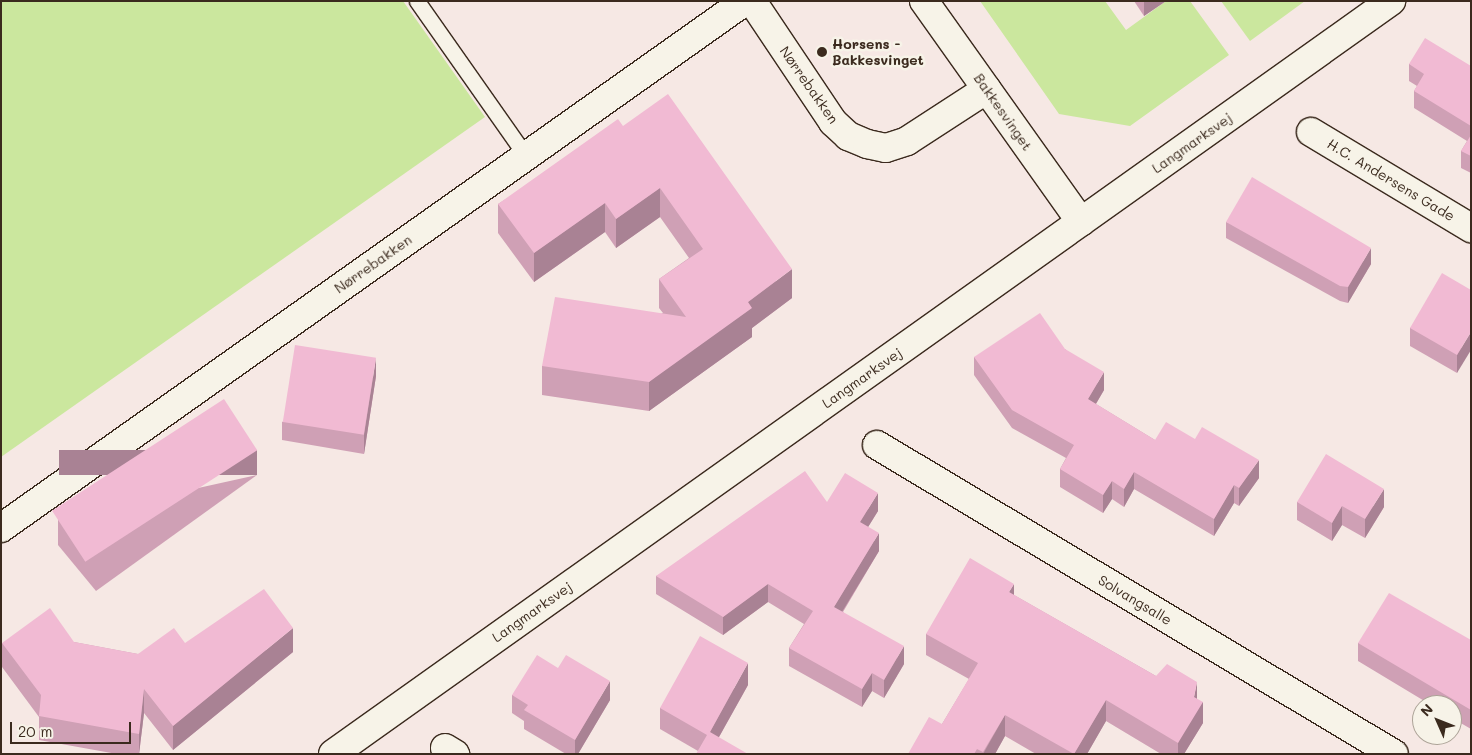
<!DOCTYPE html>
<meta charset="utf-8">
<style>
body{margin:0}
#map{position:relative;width:1472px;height:755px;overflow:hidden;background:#f6e8e4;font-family:Mali,sans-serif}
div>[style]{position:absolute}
.green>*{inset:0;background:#cbe79e}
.roads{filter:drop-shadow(1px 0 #3b2a1e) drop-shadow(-1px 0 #3b2a1e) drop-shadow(0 1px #3b2a1e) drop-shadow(0 -1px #3b2a1e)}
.lane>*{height:15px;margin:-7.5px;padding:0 7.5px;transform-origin:7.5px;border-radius:7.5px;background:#f7f3e8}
.street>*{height:28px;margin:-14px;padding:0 14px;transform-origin:14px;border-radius:14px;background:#f7f3e8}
.secondary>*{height:28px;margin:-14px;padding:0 14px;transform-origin:14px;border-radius:14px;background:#f7f3e8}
.wall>*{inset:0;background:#cfa0b5}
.shaded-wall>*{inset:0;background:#a98294;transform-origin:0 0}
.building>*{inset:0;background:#f1bad3;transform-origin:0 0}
.dots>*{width:14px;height:14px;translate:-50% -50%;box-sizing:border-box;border:2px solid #f7f3e8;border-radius:50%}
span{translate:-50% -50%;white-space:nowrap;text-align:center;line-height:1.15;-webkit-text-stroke:5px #f7f3e8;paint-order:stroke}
.poi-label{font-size:14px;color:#3b2a1e;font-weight:700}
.left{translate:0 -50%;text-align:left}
.street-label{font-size:14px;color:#3b2a1e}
.frame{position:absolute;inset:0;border:2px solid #3b2a1e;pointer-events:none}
.north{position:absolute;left:1412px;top:695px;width:50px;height:50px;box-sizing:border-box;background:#f7f3e8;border:1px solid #aca397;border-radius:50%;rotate:314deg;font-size:14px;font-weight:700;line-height:20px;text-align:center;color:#3b2a1e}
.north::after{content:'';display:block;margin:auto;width:18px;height:22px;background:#3b2a1e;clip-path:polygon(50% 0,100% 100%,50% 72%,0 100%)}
.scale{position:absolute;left:10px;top:722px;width:121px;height:22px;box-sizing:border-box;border:2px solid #3b2a1e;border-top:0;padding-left:6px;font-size:15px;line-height:18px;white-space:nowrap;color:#3b2a1e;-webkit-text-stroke:4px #f7f3e8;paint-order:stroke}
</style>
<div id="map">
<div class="green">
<div style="clip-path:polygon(1px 1px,403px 1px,485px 117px,1px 457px)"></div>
<div style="clip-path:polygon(980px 1px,1105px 1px,1126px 30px,1166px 1px,1190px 1px,1229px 55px,1130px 126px,1059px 114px)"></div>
<div style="clip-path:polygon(1221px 1px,1305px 1px,1250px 41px)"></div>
</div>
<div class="roads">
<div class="lane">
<div style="left:417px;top:1px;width:189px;rotate:54.9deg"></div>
</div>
<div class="street">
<div style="left:752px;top:1px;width:146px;rotate:56.2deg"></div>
<div style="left:833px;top:122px;width:21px;rotate:43deg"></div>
<div style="left:848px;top:136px;width:21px;rotate:23deg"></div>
<div style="left:867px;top:144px;width:19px;rotate:12deg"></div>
<div style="left:886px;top:148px;width:22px;rotate:-18deg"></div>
<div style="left:907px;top:141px;width:95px;rotate:-33deg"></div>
<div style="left:1311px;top:132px;width:187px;rotate:31deg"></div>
<div style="left:877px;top:445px;width:602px;rotate:30.87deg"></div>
<div style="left:1px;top:528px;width:912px;rotate:-35.31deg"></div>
<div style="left:445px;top:748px;width:12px;rotate:31deg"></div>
</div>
<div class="secondary">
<div style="left:924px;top:1px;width:271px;rotate:54.6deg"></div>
<div style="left:333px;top:754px;width:1299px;rotate:-35.44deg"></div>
</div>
</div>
<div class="wall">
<div style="clip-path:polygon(1134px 1px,1166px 1px,1144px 16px)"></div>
<div style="clip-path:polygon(1409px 64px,1471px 66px,1471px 173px,1461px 168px,1461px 151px,1467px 141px,1414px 108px,1414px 91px,1417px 86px,1409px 81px)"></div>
<div style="clip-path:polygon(623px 126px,792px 298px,752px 328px,752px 337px,649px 411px,542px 395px,542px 366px,663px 313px,659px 308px,659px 279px,689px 258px,660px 217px,616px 248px,605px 232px,534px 282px,498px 233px,498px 204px)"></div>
<div style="clip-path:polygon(1226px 222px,1371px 264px,1348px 303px,1340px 301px,1226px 238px)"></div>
<div style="clip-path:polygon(1471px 290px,1457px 373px,1410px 346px,1410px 328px)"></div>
<div style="clip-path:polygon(1065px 349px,1104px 390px,1096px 404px,1155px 440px,1259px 478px,1239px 506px,1234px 503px,1214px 536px,1134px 489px,1124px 507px,1112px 499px,1103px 513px,1060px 487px,1060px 469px,1066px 458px,1012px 428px,974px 375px,974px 357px)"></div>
<div style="clip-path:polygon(376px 376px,364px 454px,282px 440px,282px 422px)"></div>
<div style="clip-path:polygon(257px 475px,96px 591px,58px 545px,58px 519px)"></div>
<div style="clip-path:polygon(827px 502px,878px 511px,868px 527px,879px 551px,843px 612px,904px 664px,884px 698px,872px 691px,862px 707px,789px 666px,789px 648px,804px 624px,768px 602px,723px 635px,656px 594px,656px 576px)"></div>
<div style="clip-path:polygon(1297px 502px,1384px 507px,1365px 538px,1342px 525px,1332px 541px,1297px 520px)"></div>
<div style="clip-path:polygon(1014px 595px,1156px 676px,1197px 699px,1203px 723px,1184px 754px,1161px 754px,1106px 721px,1087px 754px,1036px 754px,1005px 736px,995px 754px,908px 754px,942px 724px,969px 679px,926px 655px,926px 634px)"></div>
<div style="clip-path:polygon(1471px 640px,1471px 729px,1452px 718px,1452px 705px,1431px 705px,1358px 661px,1358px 643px)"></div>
<div style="clip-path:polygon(74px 642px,138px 654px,185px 643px,293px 652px,173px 750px,144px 713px,139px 754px,117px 754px,39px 740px,39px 717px,2px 667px,2px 643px)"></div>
<div style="clip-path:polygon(748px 685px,719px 737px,698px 751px,660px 729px,660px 708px)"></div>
<div style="clip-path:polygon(512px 695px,610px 700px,578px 754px,566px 754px,524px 729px,524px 721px,512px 713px)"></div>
</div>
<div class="shaded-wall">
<div style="clip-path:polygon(1144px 1px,1166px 1px,1144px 16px)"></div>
<div style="clip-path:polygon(660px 188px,660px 217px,616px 248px,616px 219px)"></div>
<div style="clip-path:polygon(605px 203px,605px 232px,534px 282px,534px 253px)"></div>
<div style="clip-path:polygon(1371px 248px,1371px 264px,1348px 303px,1348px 287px)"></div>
<div style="clip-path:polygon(792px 269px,792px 298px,752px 328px,752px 337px,649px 411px,649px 382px,748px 302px)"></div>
<div style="clip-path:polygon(1471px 332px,1471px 350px,1457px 373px,1457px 355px)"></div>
<div style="clip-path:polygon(376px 358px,376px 376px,364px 454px,364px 435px)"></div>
<div style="clip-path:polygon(1104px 372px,1104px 390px,1088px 417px,1088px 399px)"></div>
<div style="left:257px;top:450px;width:25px;height:198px;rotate:90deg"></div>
<div style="clip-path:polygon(1259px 460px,1259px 478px,1239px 506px,1239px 488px)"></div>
<div style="clip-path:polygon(1134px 472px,1134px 489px,1124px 507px,1124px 489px)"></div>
<div style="clip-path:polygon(1112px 481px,1112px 499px,1103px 513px,1103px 495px)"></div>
<div style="clip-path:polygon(1234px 485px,1234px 503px,1214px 536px,1214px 519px)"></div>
<div style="clip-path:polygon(1384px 489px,1384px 507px,1365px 538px,1365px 519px)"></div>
<div style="clip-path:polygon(878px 493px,878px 511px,860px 540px,860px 522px)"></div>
<div style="clip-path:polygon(1342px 506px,1342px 525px,1332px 541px,1332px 523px)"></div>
<div style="clip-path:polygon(879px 533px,879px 551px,834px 625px,834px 607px)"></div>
<div style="clip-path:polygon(768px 584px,768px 602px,723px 635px,723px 617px)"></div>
<div style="clip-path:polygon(1014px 584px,1014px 605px,1009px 592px)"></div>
<div style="clip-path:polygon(293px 628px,293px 652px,173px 750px,173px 726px)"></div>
<div style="clip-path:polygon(904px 646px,904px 664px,884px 698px,884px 680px)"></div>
<div style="clip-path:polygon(748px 663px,748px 685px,710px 753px,710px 732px)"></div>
<div style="clip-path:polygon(872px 673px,872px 691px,862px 707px,862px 689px)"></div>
<div style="clip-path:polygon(610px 681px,610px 700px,578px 754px,575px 754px,575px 740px)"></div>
<div style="clip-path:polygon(1197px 682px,1197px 703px,1203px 702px,1203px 723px,1184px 754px,1178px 754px,1178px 743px,1194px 697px)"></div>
<div style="clip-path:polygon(144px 689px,144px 713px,139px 754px,139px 734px)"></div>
<div style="clip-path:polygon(1106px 700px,1106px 721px,1087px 754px,1074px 754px)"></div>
<div style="clip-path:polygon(1005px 715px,1005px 736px,995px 754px,983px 754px)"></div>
</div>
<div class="building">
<div style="clip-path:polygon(1425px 38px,1471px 66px,1471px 126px,1414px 91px,1424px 74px,1409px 64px)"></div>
<div style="clip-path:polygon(668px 94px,792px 269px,748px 302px,752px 308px,649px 382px,542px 366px,555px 297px,686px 317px,659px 279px,703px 249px,660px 188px,616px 219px,605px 203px,534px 253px,498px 204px,618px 119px,623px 126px)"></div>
<div style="clip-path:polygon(1471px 135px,1471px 156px,1461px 151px)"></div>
<div style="clip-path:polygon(1252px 177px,1371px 248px,1348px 287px,1340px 286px,1226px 222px)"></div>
<div style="clip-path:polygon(1442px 273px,1471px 290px,1471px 332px,1457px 355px,1410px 328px)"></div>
<div style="clip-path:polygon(1040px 313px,1065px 349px,1104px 372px,1088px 399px,1155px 440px,1166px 422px,1195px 439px,1202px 427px,1259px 460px,1239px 488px,1234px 485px,1214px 519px,1134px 472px,1124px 489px,1112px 481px,1103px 495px,1060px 469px,1074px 445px,1012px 410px,974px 357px)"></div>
<div style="left:295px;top:345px;width:82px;height:78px;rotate:9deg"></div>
<div style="left:224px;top:399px;width:61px;height:205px;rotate:57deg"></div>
<div style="clip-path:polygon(1326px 454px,1384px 489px,1365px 519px,1342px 506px,1332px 523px,1297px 502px)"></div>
<div style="clip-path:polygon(805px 471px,827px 502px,845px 473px,878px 493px,860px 522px,879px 533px,834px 607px,904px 646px,884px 680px,872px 673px,862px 689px,789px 648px,813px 611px,768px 584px,723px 617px,656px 576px)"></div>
<div style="clip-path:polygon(970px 558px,1014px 584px,1009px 592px,1156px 676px,1167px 664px,1197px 682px,1194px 697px,1203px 702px,1178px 743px,1106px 700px,1074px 754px,1005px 715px,983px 752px,977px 749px,974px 754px,908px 754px,929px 717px,942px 724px,978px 663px,926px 634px)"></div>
<div style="clip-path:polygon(264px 589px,293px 628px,173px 726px,144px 689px,139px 734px,39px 716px,41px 695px,2px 643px,50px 608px,74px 642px,138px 654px,174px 628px,185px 643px)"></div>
<div style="clip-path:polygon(1389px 593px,1471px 640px,1471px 710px,1358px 643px)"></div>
<div style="clip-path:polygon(700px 636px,748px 663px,710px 732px,748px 754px,696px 754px,707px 735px,660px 708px)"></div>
<div style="clip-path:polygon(537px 655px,558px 668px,566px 655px,610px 681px,575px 740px,524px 710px,528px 705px,512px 695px)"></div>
</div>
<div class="dots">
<div style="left:822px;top:52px;background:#3b2a1e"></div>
</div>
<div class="poi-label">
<span class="left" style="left:832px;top:52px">Horsens -<br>Bakkesvinget</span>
</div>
<div class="street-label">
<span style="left:809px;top:85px;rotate:55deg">Nørrebakken</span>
<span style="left:1003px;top:112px;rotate:55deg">Bakkesvinget</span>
<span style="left:1192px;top:143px;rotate:-35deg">Langmarksvej</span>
<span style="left:1391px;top:180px;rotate:31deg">H.C. Andersens Gade</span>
<span style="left:373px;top:264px;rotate:-35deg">Nørrebakken</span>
<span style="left:862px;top:378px;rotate:-35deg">Langmarksvej</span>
<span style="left:1135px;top:600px;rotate:31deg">Solvangsalle</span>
<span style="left:532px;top:612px;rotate:-35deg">Langmarksvej</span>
</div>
<div class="frame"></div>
<div class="north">N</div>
<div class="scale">20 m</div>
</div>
